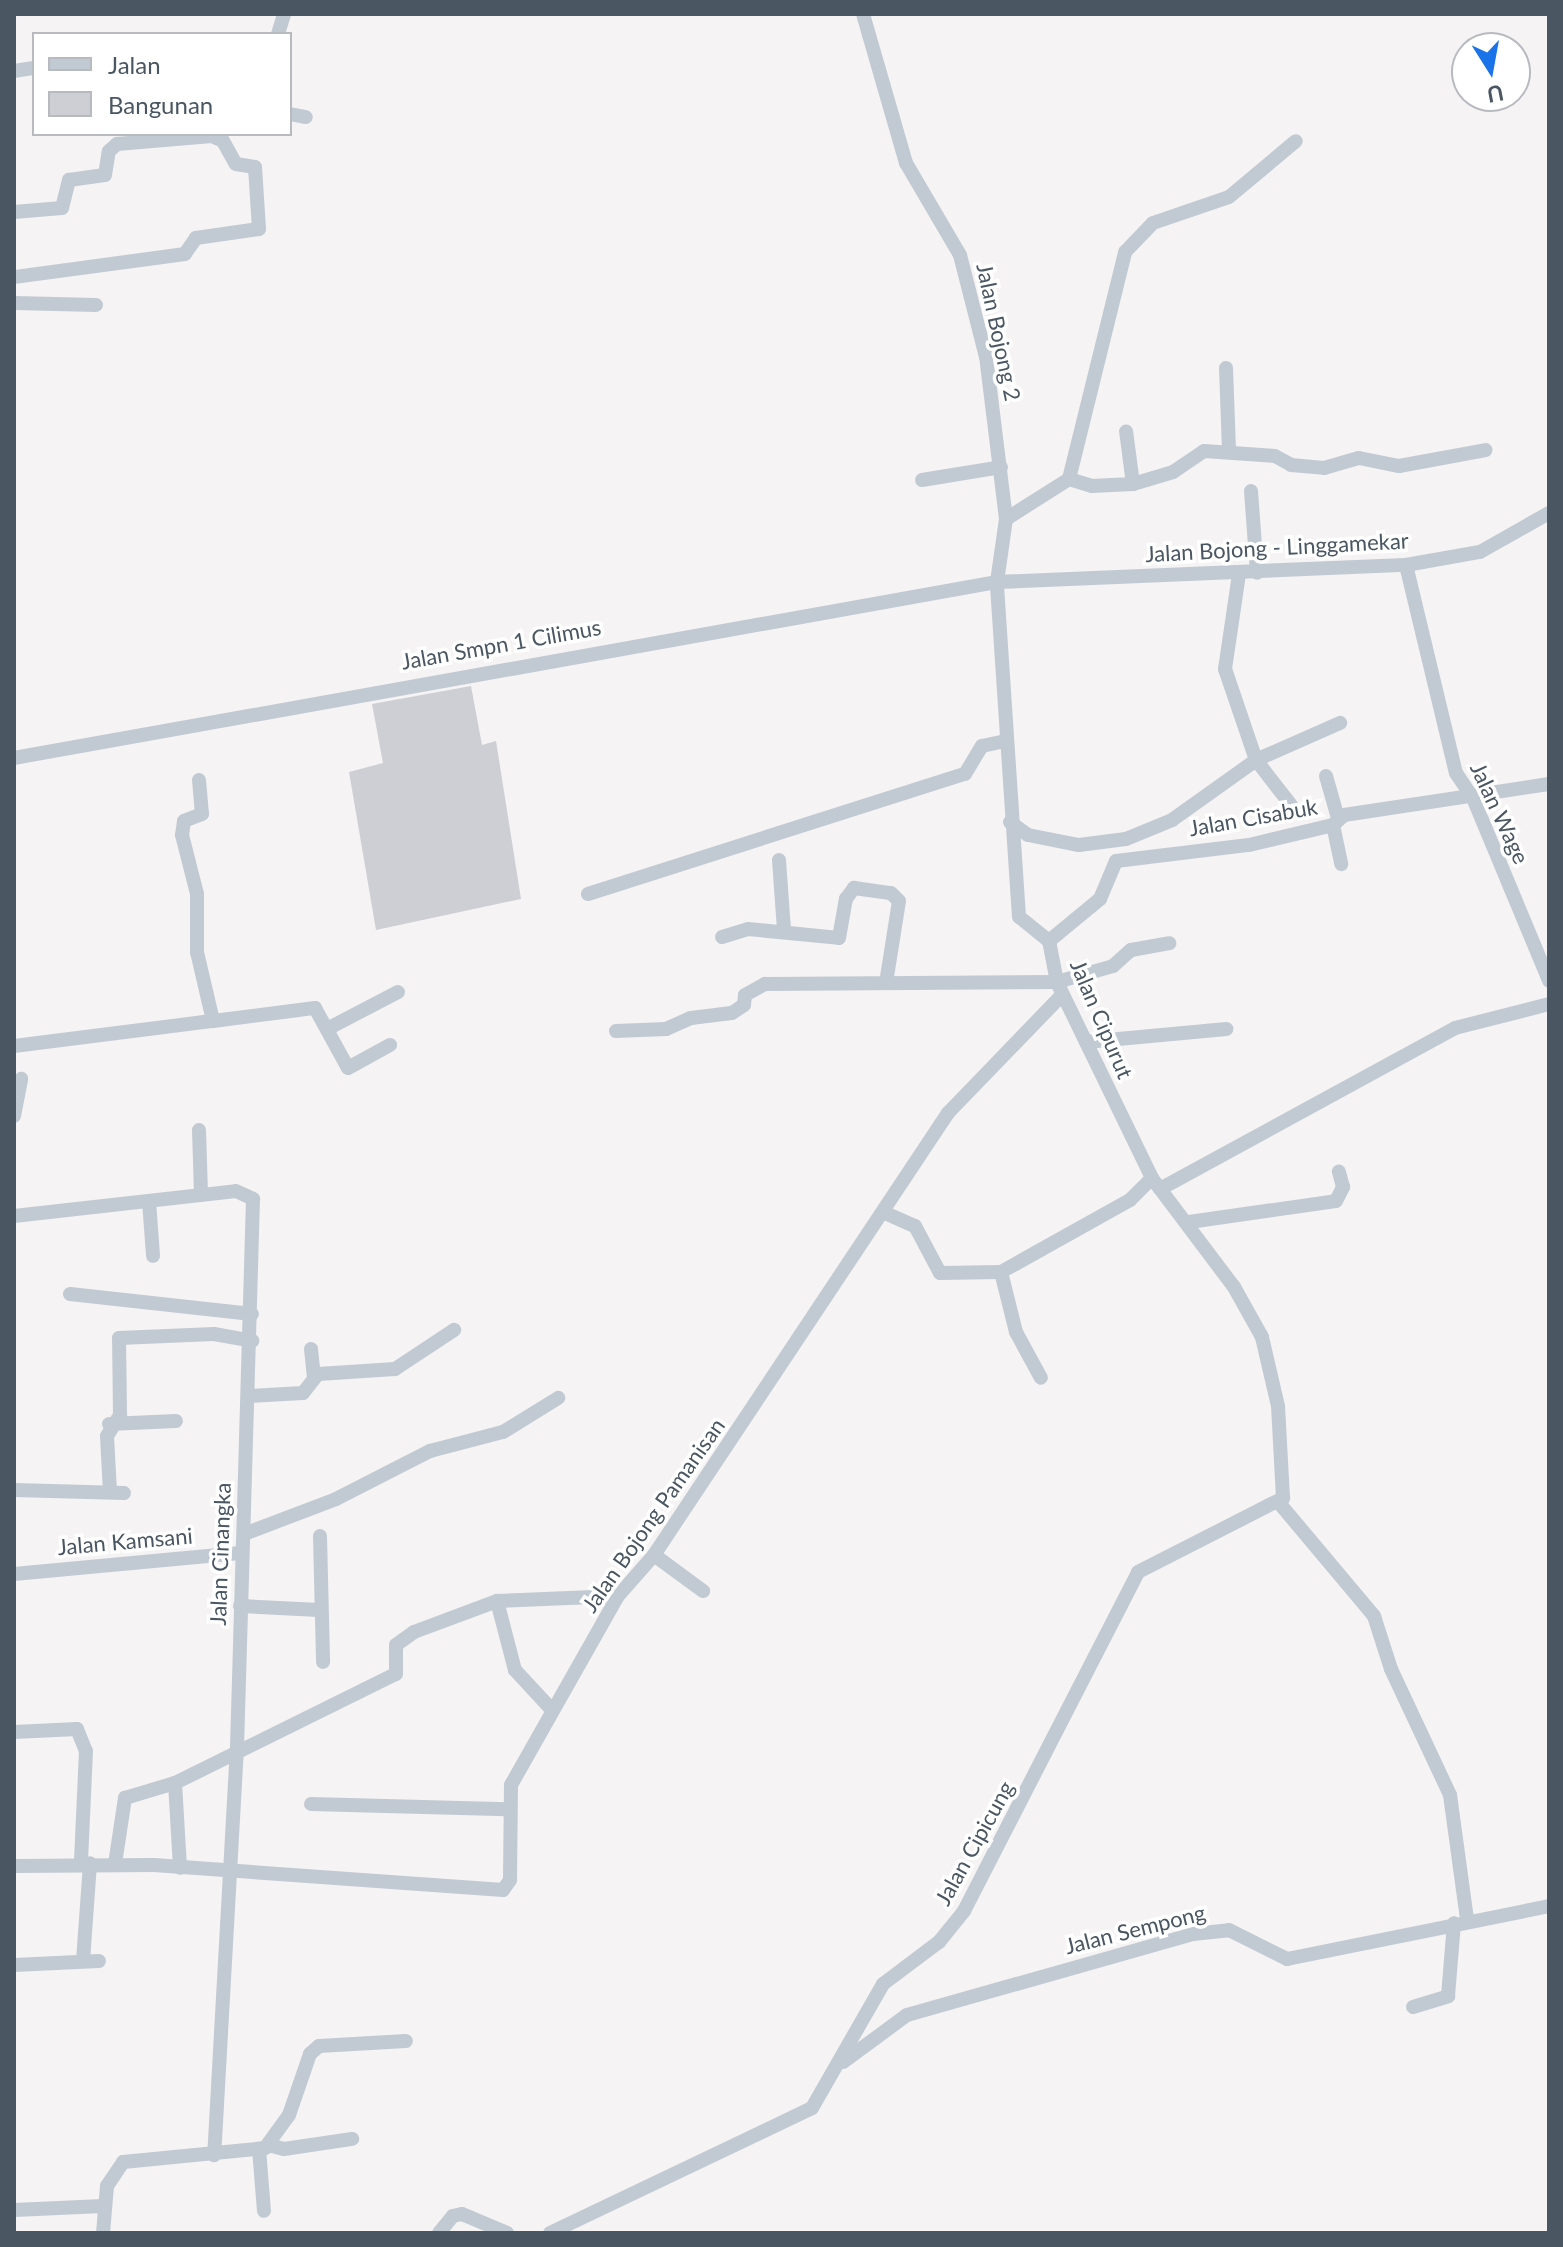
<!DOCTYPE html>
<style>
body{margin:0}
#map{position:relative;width:1563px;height:2247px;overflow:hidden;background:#f5f3f3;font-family:Lato,sans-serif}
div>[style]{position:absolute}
.building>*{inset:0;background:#cdcfd5}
.minor>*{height:14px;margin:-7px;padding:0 7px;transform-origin:7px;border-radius:7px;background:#c1cad2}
span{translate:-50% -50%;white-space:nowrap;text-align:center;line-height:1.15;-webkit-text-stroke:7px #fff;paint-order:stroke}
.street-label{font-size:22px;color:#4a5661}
.frame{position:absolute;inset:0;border:16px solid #4a5661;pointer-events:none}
.legend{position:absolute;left:32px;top:32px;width:260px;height:104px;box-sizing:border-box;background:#fff;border:2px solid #b7bbc0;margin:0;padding:10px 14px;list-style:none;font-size:24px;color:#4a5661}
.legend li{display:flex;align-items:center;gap:16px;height:40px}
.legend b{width:40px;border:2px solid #b7bbc0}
.north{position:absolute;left:1451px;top:32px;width:80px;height:80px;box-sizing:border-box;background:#fff;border:2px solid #b7bbc0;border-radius:50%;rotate:169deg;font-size:22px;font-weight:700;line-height:32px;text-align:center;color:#4a5661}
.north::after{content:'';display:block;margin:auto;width:28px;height:36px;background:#1a73e8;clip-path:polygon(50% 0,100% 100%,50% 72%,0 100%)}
</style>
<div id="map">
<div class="building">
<div style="clip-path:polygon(471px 686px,482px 745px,496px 741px,521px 899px,376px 930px,349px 772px,383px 763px,372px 704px)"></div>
</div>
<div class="minor">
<div style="left:278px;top:34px;width:21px;rotate:-73deg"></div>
<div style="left:14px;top:71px;width:20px;rotate:-9deg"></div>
<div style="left:290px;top:114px;width:16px;rotate:11deg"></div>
<div style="left:14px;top:212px;width:48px;rotate:-4.8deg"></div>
<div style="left:62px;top:208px;width:29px;rotate:-76deg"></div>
<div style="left:69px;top:180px;width:36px;rotate:-8deg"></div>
<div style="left:105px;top:175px;width:24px;rotate:-81deg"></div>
<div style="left:109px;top:151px;width:11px;rotate:-41deg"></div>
<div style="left:117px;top:144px;width:95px;rotate:-4.8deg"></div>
<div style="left:212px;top:136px;width:12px;rotate:24deg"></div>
<div style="left:223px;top:141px;width:26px;rotate:61deg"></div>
<div style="left:236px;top:164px;width:19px;rotate:9deg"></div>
<div style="left:255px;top:167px;width:62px;rotate:86.3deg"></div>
<div style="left:259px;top:229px;width:64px;rotate:171.9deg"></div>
<div style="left:196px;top:238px;width:19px;rotate:125deg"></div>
<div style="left:185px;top:254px;width:173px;rotate:172.3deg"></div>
<div style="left:14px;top:303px;width:82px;rotate:1.4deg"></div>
<div style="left:1226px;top:368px;width:83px;rotate:87.9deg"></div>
<div style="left:1069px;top:479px;width:234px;rotate:-76.1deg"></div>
<div style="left:1125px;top:252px;width:40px;rotate:-46deg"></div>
<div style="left:1153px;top:223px;width:80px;rotate:-18.9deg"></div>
<div style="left:1229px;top:197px;width:87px;rotate:-39.9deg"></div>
<div style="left:922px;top:480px;width:80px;rotate:-9.3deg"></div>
<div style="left:1133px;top:484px;width:42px;rotate:-16.7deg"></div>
<div style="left:1173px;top:472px;width:37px;rotate:-34deg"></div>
<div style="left:1204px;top:451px;width:71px;rotate:4deg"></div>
<div style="left:1275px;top:456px;width:18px;rotate:29deg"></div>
<div style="left:1291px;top:465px;width:33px;rotate:5deg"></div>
<div style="left:1324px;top:468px;width:36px;rotate:-16deg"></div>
<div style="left:1359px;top:458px;width:41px;rotate:11.3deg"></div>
<div style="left:1399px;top:466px;width:88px;rotate:-10.4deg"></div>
<div style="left:1251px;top:491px;width:82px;rotate:85.8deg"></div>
<div style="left:1006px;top:519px;width:75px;rotate:-32.4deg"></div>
<div style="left:1069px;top:479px;width:24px;rotate:17deg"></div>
<div style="left:1092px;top:486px;width:41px;rotate:-2.8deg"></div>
<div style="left:1133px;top:484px;width:53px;rotate:-97.5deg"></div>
<div style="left:1406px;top:565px;width:214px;rotate:76.5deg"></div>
<div style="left:1456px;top:773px;width:30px;rotate:56deg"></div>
<div style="left:1473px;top:798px;width:198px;rotate:67.4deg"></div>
<div style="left:14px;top:758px;width:999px;rotate:-10.15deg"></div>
<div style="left:997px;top:582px;width:409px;rotate:-2.4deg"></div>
<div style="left:1406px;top:565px;width:75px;rotate:-10deg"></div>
<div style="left:1480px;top:552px;width:79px;rotate:-29.5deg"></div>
<div style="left:1326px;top:776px;width:44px;rotate:74.1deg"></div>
<div style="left:199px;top:780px;width:34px;rotate:85deg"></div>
<div style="left:202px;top:814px;width:19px;rotate:159deg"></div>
<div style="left:184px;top:821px;width:14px;rotate:98deg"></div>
<div style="left:182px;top:835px;width:61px;rotate:75.7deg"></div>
<div style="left:197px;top:894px;width:58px;rotate:90deg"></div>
<div style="left:197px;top:952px;width:71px;rotate:76.9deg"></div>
<div style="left:213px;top:1021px;width:103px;rotate:-7.3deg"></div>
<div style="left:315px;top:1008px;width:68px;rotate:61.2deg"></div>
<div style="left:348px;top:1068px;width:48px;rotate:-28.7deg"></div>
<div style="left:1291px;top:805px;width:57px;rotate:-127.9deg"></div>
<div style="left:1256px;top:760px;width:92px;rotate:-23.8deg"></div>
<div style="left:1010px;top:822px;width:22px;rotate:36deg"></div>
<div style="left:1028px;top:835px;width:52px;rotate:11.1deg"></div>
<div style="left:1079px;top:845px;width:47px;rotate:-7.3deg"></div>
<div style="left:1126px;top:839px;width:50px;rotate:-22.4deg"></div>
<div style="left:1172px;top:820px;width:103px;rotate:-35.5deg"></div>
<div style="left:1256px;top:760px;width:96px;rotate:-108.8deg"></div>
<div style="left:1225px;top:669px;width:96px;rotate:-81.6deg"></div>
<div style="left:1333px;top:825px;width:40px;rotate:78deg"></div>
<div style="left:779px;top:860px;width:69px;rotate:85.9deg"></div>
<div style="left:588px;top:894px;width:396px;rotate:-17.7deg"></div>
<div style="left:965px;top:774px;width:33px;rotate:-59deg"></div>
<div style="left:982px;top:746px;width:24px;rotate:-12deg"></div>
<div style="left:722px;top:937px;width:27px;rotate:-17deg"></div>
<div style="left:748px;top:929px;width:91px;rotate:5.6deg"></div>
<div style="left:839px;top:938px;width:40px;rotate:-80deg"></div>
<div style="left:846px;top:899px;width:14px;rotate:-54deg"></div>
<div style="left:854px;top:888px;width:37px;rotate:8deg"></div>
<div style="left:891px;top:893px;width:11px;rotate:45deg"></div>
<div style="left:899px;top:901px;width:83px;rotate:99deg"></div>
<div style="left:1049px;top:941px;width:66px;rotate:-39.5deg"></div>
<div style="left:1100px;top:899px;width:41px;rotate:-67.2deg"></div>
<div style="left:1116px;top:861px;width:134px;rotate:-6.9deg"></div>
<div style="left:1249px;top:845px;width:86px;rotate:-13.4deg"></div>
<div style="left:1333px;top:825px;width:15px;rotate:-42deg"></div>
<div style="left:1344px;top:815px;width:207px;rotate:-8.6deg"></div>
<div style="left:327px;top:1029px;width:80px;rotate:-27.5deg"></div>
<div style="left:616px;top:1031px;width:50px;rotate:-2.3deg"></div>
<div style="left:666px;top:1029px;width:27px;rotate:-24deg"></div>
<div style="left:691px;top:1018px;width:41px;rotate:-7deg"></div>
<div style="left:732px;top:1013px;width:14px;rotate:-34deg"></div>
<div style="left:744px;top:1005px;width:10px;rotate:-84deg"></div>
<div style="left:745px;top:995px;width:23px;rotate:-29deg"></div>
<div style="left:765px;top:984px;width:292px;rotate:-0.4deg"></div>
<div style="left:1057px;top:982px;width:58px;rotate:-15.9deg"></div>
<div style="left:1113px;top:966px;width:24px;rotate:-42deg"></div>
<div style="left:1131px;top:950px;width:39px;rotate:-10deg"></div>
<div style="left:1086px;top:1042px;width:141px;rotate:-5.3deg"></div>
<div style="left:14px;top:1046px;width:201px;rotate:-7.2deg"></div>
<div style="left:14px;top:1116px;width:38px;rotate:-79deg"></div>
<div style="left:199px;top:1130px;width:65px;rotate:88.2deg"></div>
<div style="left:1160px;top:1189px;width:336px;rotate:-28.6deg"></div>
<div style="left:1455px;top:1028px;width:97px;rotate:-14.3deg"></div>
<div style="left:149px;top:1201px;width:55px;rotate:85.8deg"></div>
<div style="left:883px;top:1212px;width:35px;rotate:24deg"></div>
<div style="left:915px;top:1226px;width:53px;rotate:62deg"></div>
<div style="left:940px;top:1273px;width:61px;rotate:-0.9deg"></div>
<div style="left:1001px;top:1272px;width:148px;rotate:-29.2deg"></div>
<div style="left:1130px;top:1200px;width:31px;rotate:-45deg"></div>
<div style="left:14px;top:1216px;width:223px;rotate:-6.4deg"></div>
<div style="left:236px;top:1191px;width:19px;rotate:25deg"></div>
<div style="left:253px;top:1199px;width:548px;rotate:91.67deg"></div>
<div style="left:237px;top:1747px;width:409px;rotate:93.2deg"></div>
<div style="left:1189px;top:1222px;width:148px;rotate:-8.1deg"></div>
<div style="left:1336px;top:1201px;width:16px;rotate:-63deg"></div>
<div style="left:1343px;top:1187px;width:16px;rotate:-105deg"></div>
<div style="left:1001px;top:1272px;width:62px;rotate:76deg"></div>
<div style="left:1016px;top:1332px;width:52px;rotate:61.5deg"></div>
<div style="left:70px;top:1294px;width:183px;rotate:6.3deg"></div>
<div style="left:311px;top:1349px;width:27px;rotate:84deg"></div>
<div style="left:248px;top:1396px;width:55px;rotate:-3.1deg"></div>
<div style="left:303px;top:1393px;width:24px;rotate:-52deg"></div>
<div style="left:318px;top:1374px;width:77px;rotate:-3.7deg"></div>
<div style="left:395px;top:1369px;width:71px;rotate:-33.5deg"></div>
<div style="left:109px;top:1424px;width:67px;rotate:-2.6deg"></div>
<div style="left:14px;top:1490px;width:110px;rotate:1.6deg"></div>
<div style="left:110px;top:1492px;width:56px;rotate:-93.1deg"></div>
<div style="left:107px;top:1436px;width:25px;rotate:-58deg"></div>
<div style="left:120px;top:1415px;width:77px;rotate:-90.7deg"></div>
<div style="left:119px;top:1338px;width:95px;rotate:-2.4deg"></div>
<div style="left:214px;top:1334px;width:39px;rotate:10deg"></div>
<div style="left:1280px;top:1504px;width:146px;rotate:50deg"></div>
<div style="left:1374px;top:1616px;width:56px;rotate:72.2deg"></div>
<div style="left:1391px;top:1669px;width:139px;rotate:64.9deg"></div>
<div style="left:1450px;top:1795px;width:125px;rotate:82.2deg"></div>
<div style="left:244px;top:1534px;width:98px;rotate:-20.8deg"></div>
<div style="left:336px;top:1499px;width:106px;rotate:-27.1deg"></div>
<div style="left:430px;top:1451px;width:75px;rotate:-14.6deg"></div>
<div style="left:503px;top:1432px;width:65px;rotate:-31.7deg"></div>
<div style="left:320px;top:1536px;width:126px;rotate:88.6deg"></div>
<div style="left:654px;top:1555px;width:61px;rotate:36.3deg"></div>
<div style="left:14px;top:1574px;width:227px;rotate:-5.3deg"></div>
<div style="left:497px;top:1601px;width:71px;rotate:75.4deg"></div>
<div style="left:515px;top:1670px;width:54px;rotate:47.2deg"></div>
<div style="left:240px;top:1606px;width:79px;rotate:2.9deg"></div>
<div style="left:14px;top:1732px;width:63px;rotate:-2.7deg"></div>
<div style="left:77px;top:1729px;width:24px;rotate:68deg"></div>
<div style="left:86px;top:1751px;width:112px;rotate:92.6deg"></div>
<div style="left:175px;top:1783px;width:85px;rotate:86.6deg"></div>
<div style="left:311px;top:1804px;width:196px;rotate:1.5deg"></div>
<div style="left:115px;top:1864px;width:67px;rotate:-81.4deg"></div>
<div style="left:125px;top:1798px;width:52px;rotate:-16.7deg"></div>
<div style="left:175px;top:1783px;width:246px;rotate:-26.3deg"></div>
<div style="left:396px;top:1674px;width:29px;rotate:-90deg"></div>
<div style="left:396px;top:1645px;width:22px;rotate:-36deg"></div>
<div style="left:414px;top:1632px;width:89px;rotate:-20.5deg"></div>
<div style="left:497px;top:1601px;width:121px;rotate:-2.4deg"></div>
<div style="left:14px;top:1866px;width:140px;rotate:-0.4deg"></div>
<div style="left:154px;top:1865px;width:350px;rotate:4.1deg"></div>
<div style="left:503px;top:1890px;width:12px;rotate:-55deg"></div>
<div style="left:510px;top:1880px;width:95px;rotate:-89.4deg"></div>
<div style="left:511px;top:1785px;width:217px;rotate:-60.5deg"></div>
<div style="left:618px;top:1596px;width:55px;rotate:-48.7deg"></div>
<div style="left:654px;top:1555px;width:531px;rotate:-56.37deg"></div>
<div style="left:948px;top:1113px;width:165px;rotate:-46deg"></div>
<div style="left:83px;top:1961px;width:98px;rotate:-85.9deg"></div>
<div style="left:14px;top:1965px;width:85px;rotate:-2.7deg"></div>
<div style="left:1413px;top:2007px;width:37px;rotate:-17deg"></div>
<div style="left:1448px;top:1996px;width:73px;rotate:-85.3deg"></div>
<div style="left:843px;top:2062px;width:79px;rotate:-36.3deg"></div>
<div style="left:907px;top:2015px;width:297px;rotate:-15.8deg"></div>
<div style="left:1193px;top:1934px;width:36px;rotate:-6deg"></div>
<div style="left:1229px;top:1930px;width:65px;rotate:26.6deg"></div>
<div style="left:1287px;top:1959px;width:267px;rotate:-11.4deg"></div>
<div style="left:268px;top:2145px;width:16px;rotate:14deg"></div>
<div style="left:284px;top:2149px;width:69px;rotate:-8.4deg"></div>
<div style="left:259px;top:2149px;width:62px;rotate:85.4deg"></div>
<div style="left:14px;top:2210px;width:89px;rotate:-2.6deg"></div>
<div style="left:103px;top:2233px;width:47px;rotate:-85.1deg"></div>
<div style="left:107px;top:2186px;width:29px;rotate:-56deg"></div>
<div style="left:123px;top:2162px;width:143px;rotate:-5.6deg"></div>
<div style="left:265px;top:2148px;width:41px;rotate:-54deg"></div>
<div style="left:289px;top:2115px;width:65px;rotate:-71deg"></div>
<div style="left:310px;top:2054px;width:12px;rotate:-42deg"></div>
<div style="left:319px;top:2046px;width:87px;rotate:-3.3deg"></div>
<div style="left:439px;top:2233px;width:22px;rotate:-51deg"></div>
<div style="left:453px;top:2216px;width:9px;rotate:-13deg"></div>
<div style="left:462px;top:2214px;width:49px;rotate:22.9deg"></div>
<div style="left:550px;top:2233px;width:290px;rotate:-25.5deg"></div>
<div style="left:812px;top:2108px;width:143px;rotate:-60.2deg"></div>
<div style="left:883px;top:1984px;width:70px;rotate:-36.9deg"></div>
<div style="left:939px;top:1942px;width:40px;rotate:-51deg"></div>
<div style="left:964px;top:1911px;width:381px;rotate:-62.8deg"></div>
<div style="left:1138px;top:1572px;width:163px;rotate:-27deg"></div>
<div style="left:1283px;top:1498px;width:92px;rotate:-93.1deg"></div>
<div style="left:1278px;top:1406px;width:71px;rotate:-103.1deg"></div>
<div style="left:1262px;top:1337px;width:57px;rotate:-119.2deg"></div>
<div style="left:1234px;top:1287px;width:136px;rotate:-127deg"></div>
<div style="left:1152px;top:1178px;width:218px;rotate:-115.9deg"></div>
<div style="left:1057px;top:982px;width:42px;rotate:-101deg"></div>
<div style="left:1049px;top:941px;width:38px;rotate:-141deg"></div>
<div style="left:1019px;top:917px;width:336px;rotate:-93.8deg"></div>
<div style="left:997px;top:582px;width:64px;rotate:-81.9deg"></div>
<div style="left:1006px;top:519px;width:163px;rotate:-97deg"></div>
<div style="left:986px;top:357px;width:105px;rotate:-104.3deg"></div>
<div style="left:960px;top:255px;width:107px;rotate:-120.4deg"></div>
<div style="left:906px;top:163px;width:155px;rotate:-106.1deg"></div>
</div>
<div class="street-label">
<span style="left:999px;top:332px;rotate:78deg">Jalan Bojong 2</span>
<span style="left:1277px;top:547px;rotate:-3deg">Jalan Bojong - Linggamekar</span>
<span style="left:501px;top:644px;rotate:-10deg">Jalan Smpn 1 Cilimus</span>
<span style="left:1500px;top:813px;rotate:65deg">Jalan Wage</span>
<span style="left:1253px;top:817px;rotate:-10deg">Jalan Cisabuk</span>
<span style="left:1102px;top:1019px;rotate:67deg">Jalan Cipurut</span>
<span style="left:653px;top:1515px;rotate:-55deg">Jalan Bojong Pamanisan</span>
<span style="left:125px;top:1541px;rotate:-5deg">Jalan Kamsani</span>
<span style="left:220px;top:1554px;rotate:-88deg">Jalan Cinangka</span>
<span style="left:974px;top:1843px;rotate:-61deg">Jalan Cipicung</span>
<span style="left:1135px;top:1929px;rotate:-14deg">Jalan Sempong</span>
</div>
<div class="frame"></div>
<ul class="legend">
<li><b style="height:10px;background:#c1cad2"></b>Jalan</li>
<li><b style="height:22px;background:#cdcfd5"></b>Bangunan</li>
</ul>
<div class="north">U</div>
</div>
